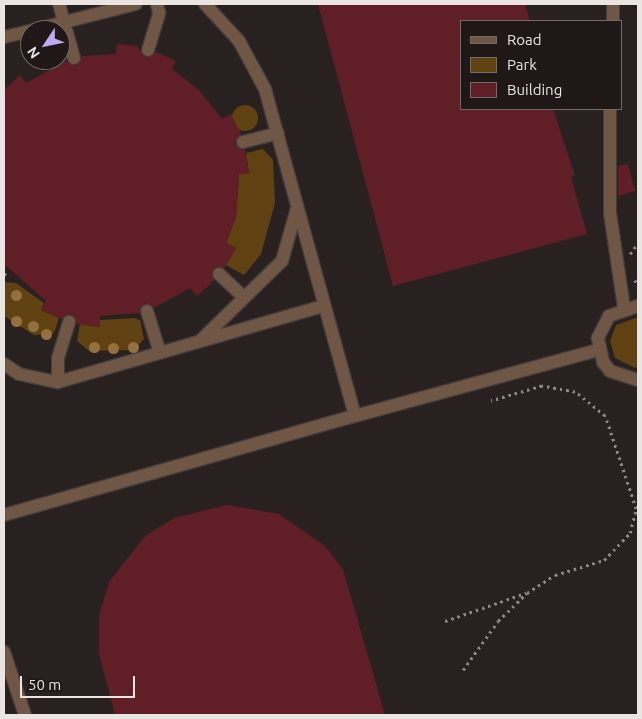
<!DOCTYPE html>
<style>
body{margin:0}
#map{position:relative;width:642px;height:719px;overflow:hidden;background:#28211f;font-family:Ubuntu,sans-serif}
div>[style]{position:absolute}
.green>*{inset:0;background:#604212}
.round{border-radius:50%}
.building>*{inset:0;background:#601e26}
.path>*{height:2.5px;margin-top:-1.25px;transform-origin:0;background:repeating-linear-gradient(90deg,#8e8886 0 2.5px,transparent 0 6.5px)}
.roads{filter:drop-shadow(1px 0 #433c3a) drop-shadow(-1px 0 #433c3a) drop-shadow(0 1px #433c3a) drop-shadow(0 -1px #433c3a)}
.minor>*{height:12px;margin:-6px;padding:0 6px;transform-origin:6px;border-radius:6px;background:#705645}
.trees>*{width:11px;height:11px;margin:-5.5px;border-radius:50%;background:#95703f}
span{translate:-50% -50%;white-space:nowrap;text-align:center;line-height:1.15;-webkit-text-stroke:4px #1f1816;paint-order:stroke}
.frame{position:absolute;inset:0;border:5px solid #eae5e3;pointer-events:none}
.legend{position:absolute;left:460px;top:20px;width:162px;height:90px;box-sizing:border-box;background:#1f1816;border:1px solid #706a68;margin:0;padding:6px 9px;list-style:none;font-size:15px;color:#eae5e3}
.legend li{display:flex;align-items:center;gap:10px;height:25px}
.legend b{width:25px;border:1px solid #706a68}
.north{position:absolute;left:20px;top:20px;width:50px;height:50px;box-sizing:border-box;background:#1f1816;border:1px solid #706a68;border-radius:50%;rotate:236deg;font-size:14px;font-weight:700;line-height:20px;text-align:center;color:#eae5e3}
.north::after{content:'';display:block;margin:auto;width:18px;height:22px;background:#c1a8f3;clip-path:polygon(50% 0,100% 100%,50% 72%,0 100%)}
.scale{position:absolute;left:20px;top:676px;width:115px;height:22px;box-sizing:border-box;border:2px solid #eae5e3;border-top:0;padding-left:6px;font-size:15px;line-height:18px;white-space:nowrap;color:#eae5e3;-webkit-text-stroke:4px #1f1816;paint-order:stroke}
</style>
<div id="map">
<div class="green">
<div class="round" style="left:232px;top:105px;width:26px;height:26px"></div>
<div style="clip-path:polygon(263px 149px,273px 160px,275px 203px,261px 254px,244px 275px,226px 265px,236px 248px,226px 243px,236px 217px,239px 174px,249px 173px,246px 153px)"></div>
<div style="clip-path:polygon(4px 282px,16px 283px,44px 303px,41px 310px,59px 318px,54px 333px,34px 335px,4px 316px)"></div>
<div style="clip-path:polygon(638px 317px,638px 367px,635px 368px,615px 358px,610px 341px,616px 325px)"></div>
<div style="clip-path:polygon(134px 318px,140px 320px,144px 339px,134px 350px,89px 351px,77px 341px,80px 324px,100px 327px,100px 320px)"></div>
</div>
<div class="building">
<div style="clip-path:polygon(318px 4px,525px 4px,530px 21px,461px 21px,461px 109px,553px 109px,575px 176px,571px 177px,587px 234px,393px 286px)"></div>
<div style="clip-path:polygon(117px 44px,137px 46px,146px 58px,156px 52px,176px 61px,172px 69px,199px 90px,222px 119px,231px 114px,241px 134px,235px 144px,245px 150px,249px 173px,239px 174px,236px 217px,226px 243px,236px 248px,224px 268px,213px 269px,214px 280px,203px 291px,197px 296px,190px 288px,154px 308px,144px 303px,139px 313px,100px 316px,100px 327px,77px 324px,71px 314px,62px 319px,41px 310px,46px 301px,4px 264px,4px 90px,20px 75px,26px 83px,66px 61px,76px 66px,82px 56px,116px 54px)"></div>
<div style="clip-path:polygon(628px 164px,635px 191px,618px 196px,618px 166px)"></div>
<div style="clip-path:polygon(227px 505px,279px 514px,325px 546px,343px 569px,385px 715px,115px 715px,99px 654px,99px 616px,109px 582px,145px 536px,174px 518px)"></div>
</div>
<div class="path">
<div style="left:630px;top:254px;width:14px;rotate:-54deg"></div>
<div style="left:4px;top:275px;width:3px;rotate:-45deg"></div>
<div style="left:635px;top:280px;width:7px;rotate:63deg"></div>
<div style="left:445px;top:621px;width:86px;rotate:-19.1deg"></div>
<div style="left:463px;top:670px;width:60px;rotate:-54.5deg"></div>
<div style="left:498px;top:621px;width:40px;rotate:-44deg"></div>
<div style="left:527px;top:593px;width:33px;rotate:-33deg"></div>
<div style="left:555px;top:575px;width:51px;rotate:-17deg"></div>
<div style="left:604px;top:560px;width:37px;rotate:-46deg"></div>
<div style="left:630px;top:533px;width:25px;rotate:-76deg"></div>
<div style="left:636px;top:509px;width:98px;rotate:-108.4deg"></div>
<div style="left:605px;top:416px;width:38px;rotate:-141deg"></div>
<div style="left:575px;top:392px;width:34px;rotate:-170deg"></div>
<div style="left:542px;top:386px;width:53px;rotate:163.6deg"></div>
</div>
<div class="roads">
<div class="minor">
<div style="left:59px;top:4px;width:56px;rotate:74.5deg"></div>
<div style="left:205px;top:4px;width:50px;rotate:47.4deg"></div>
<div style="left:239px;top:41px;width:55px;rotate:61.6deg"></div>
<div style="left:265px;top:89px;width:339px;rotate:74.6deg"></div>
<div style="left:355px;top:416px;width:252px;rotate:-15.2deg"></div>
<div style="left:613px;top:21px;width:17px;rotate:-90deg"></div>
<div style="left:33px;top:30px;width:106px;rotate:-14.2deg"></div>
<div style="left:4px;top:37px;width:27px;rotate:-13deg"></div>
<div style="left:148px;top:50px;width:39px;rotate:-73deg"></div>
<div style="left:159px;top:13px;width:9px;rotate:-103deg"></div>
<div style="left:610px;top:109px;width:104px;rotate:90deg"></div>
<div style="left:610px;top:213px;width:96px;rotate:81.6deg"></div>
<div style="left:243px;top:142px;width:36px;rotate:-14deg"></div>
<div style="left:219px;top:274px;width:34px;rotate:43deg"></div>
<div style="left:638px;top:306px;width:31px;rotate:161deg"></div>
<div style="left:609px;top:316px;width:25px;rotate:117deg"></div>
<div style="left:598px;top:338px;width:25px;rotate:78deg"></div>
<div style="left:603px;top:362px;width:11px;rotate:52deg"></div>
<div style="left:610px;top:371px;width:29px;rotate:18deg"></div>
<div style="left:147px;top:311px;width:44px;rotate:72.8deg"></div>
<div style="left:201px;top:340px;width:113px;rotate:-44.3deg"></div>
<div style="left:282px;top:261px;width:55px;rotate:-74.2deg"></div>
<div style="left:4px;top:364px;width:18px;rotate:34deg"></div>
<div style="left:19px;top:374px;width:40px;rotate:12deg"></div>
<div style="left:58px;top:382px;width:276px;rotate:-16deg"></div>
<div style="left:58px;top:382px;width:24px;rotate:-90deg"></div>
<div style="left:58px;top:358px;width:38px;rotate:-73deg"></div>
<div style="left:4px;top:515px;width:365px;rotate:-15.8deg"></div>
<div style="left:4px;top:652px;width:66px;rotate:71.6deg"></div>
</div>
</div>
<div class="trees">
<div style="left:16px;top:295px"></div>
<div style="left:16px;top:321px"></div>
<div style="left:33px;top:326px"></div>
<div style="left:46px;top:334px"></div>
<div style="left:94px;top:347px"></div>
<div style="left:133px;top:347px"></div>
<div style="left:113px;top:348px"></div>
</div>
<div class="frame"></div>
<ul class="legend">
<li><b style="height:6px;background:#705645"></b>Road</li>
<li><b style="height:14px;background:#604212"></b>Park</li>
<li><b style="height:14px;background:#601e26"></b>Building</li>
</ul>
<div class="north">N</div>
<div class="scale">50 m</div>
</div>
